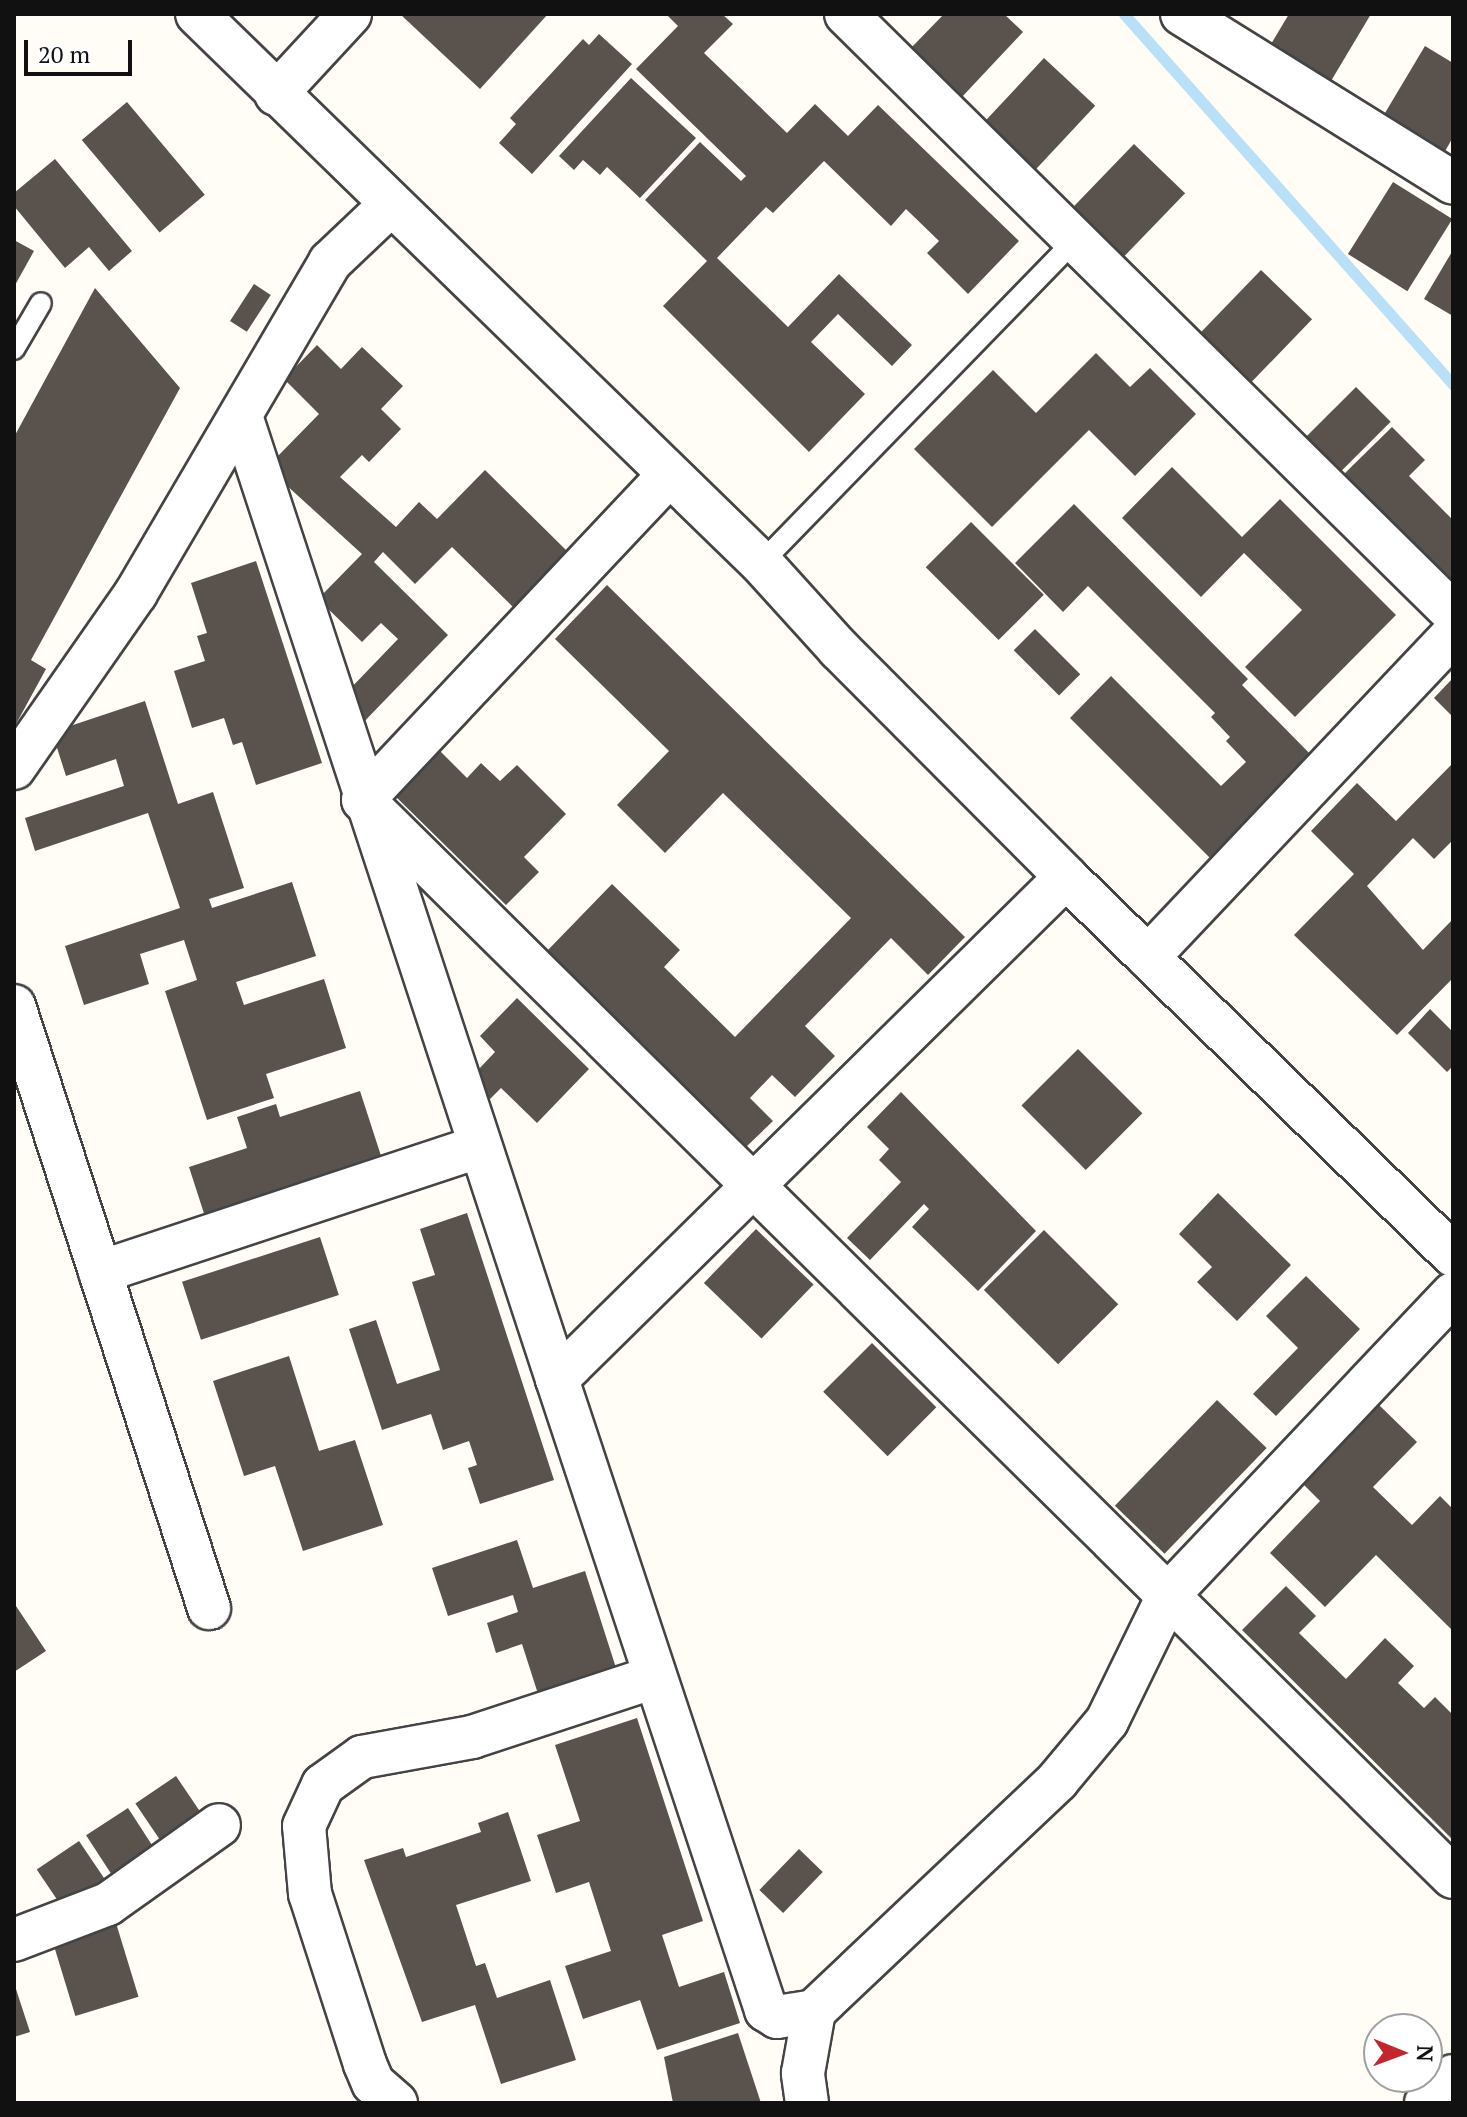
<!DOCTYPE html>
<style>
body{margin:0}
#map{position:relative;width:1467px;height:2117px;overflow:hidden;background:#fffdf5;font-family:"PT Serif",serif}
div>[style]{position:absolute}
.stream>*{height:11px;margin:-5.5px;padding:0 5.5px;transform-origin:5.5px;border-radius:5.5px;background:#b9e0f7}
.building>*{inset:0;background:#5a524d;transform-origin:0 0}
.roads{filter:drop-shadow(2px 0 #444) drop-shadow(-2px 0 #444) drop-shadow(0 2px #444) drop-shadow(0 -2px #444)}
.service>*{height:20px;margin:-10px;padding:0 10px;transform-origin:10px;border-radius:10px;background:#fff}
.minor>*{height:42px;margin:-21px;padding:0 21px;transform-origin:21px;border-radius:21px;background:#fff}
span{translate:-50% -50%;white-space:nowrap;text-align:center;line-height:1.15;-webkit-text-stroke:8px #fff;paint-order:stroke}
.frame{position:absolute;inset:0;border:16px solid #111;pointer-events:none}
.north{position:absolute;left:1363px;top:2013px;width:80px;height:80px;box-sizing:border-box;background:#fff;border:2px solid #a0a0a0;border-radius:50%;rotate:91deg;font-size:22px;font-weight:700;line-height:32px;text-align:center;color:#111}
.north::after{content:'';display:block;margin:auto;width:28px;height:36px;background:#c4262e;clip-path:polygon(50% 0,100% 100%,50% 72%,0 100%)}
.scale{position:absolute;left:24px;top:40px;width:108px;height:36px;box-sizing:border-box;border:4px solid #111;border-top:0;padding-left:10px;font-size:24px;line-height:28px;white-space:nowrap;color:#111;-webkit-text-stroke:6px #fff;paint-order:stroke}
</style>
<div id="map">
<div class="stream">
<div style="left:1124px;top:14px;width:496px;rotate:48.4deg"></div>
</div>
<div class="building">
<div style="clip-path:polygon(400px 14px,548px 14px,480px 89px)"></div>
<div style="clip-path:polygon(666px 14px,722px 14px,733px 24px,704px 53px,787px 133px,815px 104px,848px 136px,878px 105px,1019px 241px,968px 294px,927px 253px,939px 241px,906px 209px,891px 226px,824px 161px,773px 213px,766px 207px,717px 258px,788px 327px,839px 274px,912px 345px,892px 366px,838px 314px,811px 342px,865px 394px,809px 452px,663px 306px,707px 261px,645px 200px,700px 142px,741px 181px,746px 176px,636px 69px,678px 26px)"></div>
<div style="clip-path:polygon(944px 14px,1004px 14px,1023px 32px,961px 98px,910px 49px)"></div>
<div style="clip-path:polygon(1289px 14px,1371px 14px,1328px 86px,1268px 49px)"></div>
<div style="clip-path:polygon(599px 34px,632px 64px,532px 174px,499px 143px,516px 124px,510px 118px,583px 39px,589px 45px)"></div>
<div style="clip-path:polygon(1425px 46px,1453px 63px,1453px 137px,1443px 155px,1382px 118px)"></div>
<div style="left:1044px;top:58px;width:70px;height:90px;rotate:43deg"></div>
<div style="clip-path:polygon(631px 78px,696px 138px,640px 198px,607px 167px,600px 175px,583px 160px,574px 170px,559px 156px)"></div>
<div style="left:127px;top:102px;width:121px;height:59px;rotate:50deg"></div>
<div style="left:1134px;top:144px;width:71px;height:91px;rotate:44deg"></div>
<div style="clip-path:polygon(55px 159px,132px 251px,109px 271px,89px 247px,65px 268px,14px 206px,14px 193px)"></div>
<div style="left:1393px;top:182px;width:70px;height:85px;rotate:32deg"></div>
<div style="clip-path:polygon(14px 240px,34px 251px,14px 287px)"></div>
<div style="clip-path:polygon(1453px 250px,1453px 316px,1424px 299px)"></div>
<div style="left:1261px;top:270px;width:71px;height:91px;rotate:44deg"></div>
<div style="left:254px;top:284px;width:20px;height:44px;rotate:33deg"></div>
<div style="clip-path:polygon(95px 288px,180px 388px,31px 660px,46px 669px,16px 724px,14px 437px)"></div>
<div style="clip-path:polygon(317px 345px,341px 369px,362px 347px,403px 386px,381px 409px,401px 429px,369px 462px,362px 455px,340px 477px,396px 527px,419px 502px,437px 519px,485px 470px,567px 551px,513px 607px,452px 547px,415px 584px,383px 552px,374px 562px,448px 635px,355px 731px,347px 692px,398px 639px,381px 623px,362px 642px,318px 599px,362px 554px,285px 484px,277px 457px,319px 414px,284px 379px)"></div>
<div style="clip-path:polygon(1096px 353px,1130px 387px,1150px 368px,1196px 414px,1135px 476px,1089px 430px,992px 527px,914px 449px,993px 370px,1036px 413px)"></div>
<div style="left:1356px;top:387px;width:49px;height:74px;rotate:45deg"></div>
<div style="clip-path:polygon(1392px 427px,1425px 460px,1409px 476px,1453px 520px,1453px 592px,1340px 478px)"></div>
<div style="clip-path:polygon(1172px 467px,1242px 537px,1280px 499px,1396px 615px,1295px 717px,1245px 667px,1302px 610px,1244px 553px,1201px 597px,1122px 518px)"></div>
<div style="clip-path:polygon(1074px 504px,1248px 679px,1242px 685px,1317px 761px,1215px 863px,1070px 718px,1111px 676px,1221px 786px,1246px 762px,1226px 741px,1230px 737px,1211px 717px,1215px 713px,1088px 586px,1063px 612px,1015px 563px)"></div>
<div style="left:971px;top:522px;width:103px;height:64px;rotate:45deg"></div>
<div style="clip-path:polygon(256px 561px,322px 763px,256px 785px,242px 742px,233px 745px,224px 718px,192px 728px,174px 671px,205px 661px,197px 636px,207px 633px,191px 583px)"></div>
<div style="clip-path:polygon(607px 585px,965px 937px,928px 975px,891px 938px,805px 1026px,835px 1056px,795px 1097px,772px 1075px,750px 1098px,773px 1121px,746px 1147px,547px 951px,612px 884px,680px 950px,664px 967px,735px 1037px,851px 918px,723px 793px,665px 853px,617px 805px,669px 751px,555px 639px)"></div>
<div style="left:1035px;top:629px;width:64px;height:30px;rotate:45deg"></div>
<div style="clip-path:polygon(1453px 678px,1453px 717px,1434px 698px)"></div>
<div style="clip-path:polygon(145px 701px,178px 804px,213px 792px,244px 888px,209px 899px,212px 908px,292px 882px,316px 956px,236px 982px,244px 1005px,324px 979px,346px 1048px,266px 1074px,274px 1098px,207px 1120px,165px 991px,197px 980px,184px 940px,140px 954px,149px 984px,84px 1005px,65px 946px,180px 908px,148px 813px,35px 851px,25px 818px,124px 786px,116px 759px,66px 776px,52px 732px)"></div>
<div style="clip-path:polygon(436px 747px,467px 778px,481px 763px,500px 781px,517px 765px,566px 814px,524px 857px,539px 872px,506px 905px,392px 793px)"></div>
<div style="clip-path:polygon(1453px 763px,1453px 840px,1434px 859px,1413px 838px,1367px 886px,1423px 950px,1453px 919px,1453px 978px,1397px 1035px,1294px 935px,1354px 874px,1311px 831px,1357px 783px,1396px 821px)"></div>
<div style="clip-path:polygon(517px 998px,589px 1069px,537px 1123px,501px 1088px,489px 1100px,478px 1070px,495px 1052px,480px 1036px)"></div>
<div style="clip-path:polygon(1430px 1009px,1453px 1032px,1453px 1066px,1447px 1072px,1408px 1033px)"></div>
<div style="left:1078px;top:1049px;width:91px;height:80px;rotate:45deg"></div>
<div style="clip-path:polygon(360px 1091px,383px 1162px,209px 1229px,189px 1167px,247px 1148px,237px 1117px,276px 1104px,280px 1117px)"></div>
<div style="clip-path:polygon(901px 1092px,1036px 1231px,978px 1291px,912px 1227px,929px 1209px,924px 1204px,870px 1260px,847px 1238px,901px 1182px,879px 1160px,889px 1149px,867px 1127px)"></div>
<div style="clip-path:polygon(1218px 1193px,1291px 1265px,1237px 1321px,1197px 1282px,1212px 1267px,1179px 1234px)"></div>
<div style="clip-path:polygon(467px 1213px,554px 1480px,480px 1504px,468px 1468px,477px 1465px,469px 1441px,443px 1450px,431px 1414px,382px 1430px,349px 1329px,376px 1320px,397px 1384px,440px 1370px,412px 1282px,435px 1275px,420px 1229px)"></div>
<div style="left:756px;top:1229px;width:80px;height:75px;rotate:44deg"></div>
<div style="left:1044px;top:1230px;width:105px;height:85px;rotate:45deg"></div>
<div style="left:320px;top:1237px;width:61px;height:145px;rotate:72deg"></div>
<div style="clip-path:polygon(1306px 1276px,1360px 1329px,1276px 1416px,1253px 1394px,1298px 1348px,1266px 1316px)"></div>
<div style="left:872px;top:1343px;width:91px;height:69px;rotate:45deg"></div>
<div style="clip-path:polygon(289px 1356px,319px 1451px,355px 1440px,383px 1525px,303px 1551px,275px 1466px,244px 1476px,213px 1381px)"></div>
<div style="left:1217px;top:1400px;width:69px;height:147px;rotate:44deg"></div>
<div style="clip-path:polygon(1379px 1405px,1417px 1442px,1373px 1487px,1412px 1525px,1440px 1496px,1453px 1509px,1453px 1631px,1376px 1555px,1325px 1607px,1270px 1553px,1320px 1501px,1303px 1484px)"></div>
<div style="clip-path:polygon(517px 1540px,533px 1588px,585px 1571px,617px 1671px,539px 1697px,522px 1644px,496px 1653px,487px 1623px,518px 1612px,513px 1595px,448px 1616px,432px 1568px)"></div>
<div style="clip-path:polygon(1286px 1586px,1316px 1616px,1299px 1633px,1346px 1679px,1385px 1638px,1414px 1666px,1398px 1683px,1424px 1708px,1435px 1697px,1453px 1715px,1453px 1840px,1242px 1630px)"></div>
<div style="clip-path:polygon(14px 1603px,46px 1651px,14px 1672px)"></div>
<div style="clip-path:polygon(637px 1718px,703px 1921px,662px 1935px,679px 1987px,724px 1972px,740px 2023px,657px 2050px,640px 2000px,583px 2019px,565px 1966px,611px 1951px,589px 1882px,556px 1893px,537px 1835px,580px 1821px,555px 1745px)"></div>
<div style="left:176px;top:1776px;width:55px;height:49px;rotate:56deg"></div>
<div style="left:128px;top:1808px;width:55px;height:50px;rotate:57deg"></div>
<div style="clip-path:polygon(508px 1812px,531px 1881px,456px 1905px,476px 1966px,485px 1963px,497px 1998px,550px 1980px,576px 2060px,501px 2084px,475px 2005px,422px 2022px,364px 1860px,403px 1848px,406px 1857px,481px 1832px,478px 1823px)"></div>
<div style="left:79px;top:1841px;width:55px;height:51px;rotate:56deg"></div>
<div style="left:799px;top:1849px;width:33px;height:57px;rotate:44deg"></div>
<div style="left:116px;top:1923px;width:77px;height:66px;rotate:73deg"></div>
<div style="clip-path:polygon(14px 1983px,30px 2032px,14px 2037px)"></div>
<div style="clip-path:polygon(738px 2033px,761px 2103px,673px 2103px,664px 2057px)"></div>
</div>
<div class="roads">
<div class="service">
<div style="left:14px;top:349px;width:53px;rotate:-59.6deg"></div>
<div style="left:761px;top:563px;width:450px;rotate:-45.8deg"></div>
</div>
<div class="minor">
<div style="left:197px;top:14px;width:787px;rotate:44.23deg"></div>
<div style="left:761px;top:563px;width:116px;rotate:47.8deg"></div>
<div style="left:839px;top:649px;width:322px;rotate:45.1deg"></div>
<div style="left:1066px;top:877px;width:541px;rotate:44.33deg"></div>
<div style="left:846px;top:14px;width:853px;rotate:44.62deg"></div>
<div style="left:1182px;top:14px;width:319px;rotate:31.9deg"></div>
<div style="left:276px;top:94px;width:109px;rotate:-47.2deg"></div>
<div style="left:242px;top:419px;width:1010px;rotate:71.83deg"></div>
<div style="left:669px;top:475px;width:446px;rotate:133.3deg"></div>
<div style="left:363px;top:800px;width:1532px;rotate:44.66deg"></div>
<div style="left:14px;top:768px;width:213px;rotate:-55.1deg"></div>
<div style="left:136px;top:593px;width:384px;rotate:-59.6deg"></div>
<div style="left:330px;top:262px;width:83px;rotate:-43.5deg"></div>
<div style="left:1066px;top:877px;width:715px;rotate:135.4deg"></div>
<div style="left:557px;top:1379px;width:665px;rotate:71.67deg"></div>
<div style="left:766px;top:2010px;width:13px;rotate:32deg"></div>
<div style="left:777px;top:2017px;width:37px;rotate:-9deg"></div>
<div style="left:814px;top:2011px;width:335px;rotate:-43.4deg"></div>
<div style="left:1057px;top:1781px;width:78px;rotate:-50.2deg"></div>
<div style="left:1107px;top:1721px;width:141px;rotate:-64deg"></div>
<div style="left:1169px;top:1594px;width:413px;rotate:-46.6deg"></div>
<div style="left:1148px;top:957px;width:444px;rotate:-46.6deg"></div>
<div style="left:14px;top:1006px;width:633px;rotate:72.05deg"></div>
<div style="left:100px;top:1272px;width:399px;rotate:-18.3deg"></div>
<div style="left:14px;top:1940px;width:101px;rotate:-21deg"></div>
<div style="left:108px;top:1904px;width:136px;rotate:-35.4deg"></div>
<div style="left:396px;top:2103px;width:30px;rotate:-139deg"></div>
<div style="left:373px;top:2083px;width:21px;rotate:-113deg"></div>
<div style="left:365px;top:2064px;width:179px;rotate:-107.9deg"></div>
<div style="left:310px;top:1894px;width:68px;rotate:-95deg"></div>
<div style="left:304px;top:1826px;width:45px;rotate:-65.1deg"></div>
<div style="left:323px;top:1785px;width:48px;rotate:-35.7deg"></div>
<div style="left:362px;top:1757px;width:112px;rotate:-10.3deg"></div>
<div style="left:472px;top:1737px;width:192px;rotate:-18.2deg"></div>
<div style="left:807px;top:2103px;width:30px;rotate:-98deg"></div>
<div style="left:803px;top:2073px;width:63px;rotate:-79.9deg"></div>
<div style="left:1426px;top:2103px;width:38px;rotate:-45deg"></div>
</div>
</div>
<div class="frame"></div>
<div class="north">N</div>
<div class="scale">20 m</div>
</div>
